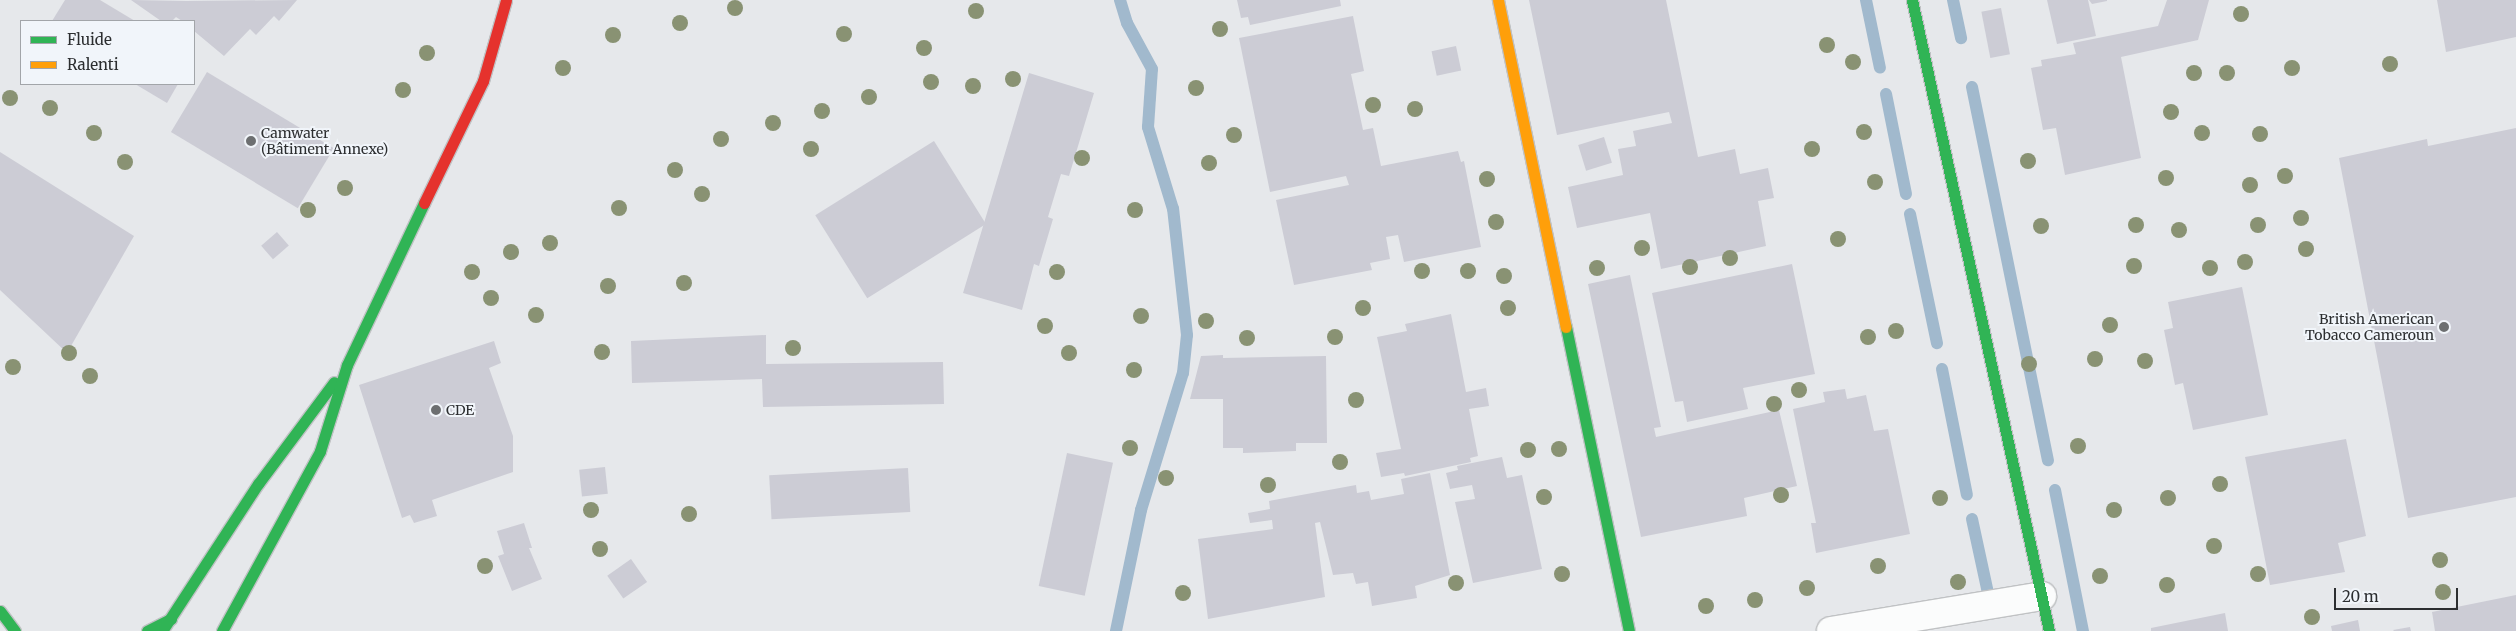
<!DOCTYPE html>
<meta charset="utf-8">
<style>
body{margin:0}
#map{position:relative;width:2516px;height:631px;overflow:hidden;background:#e6e8eb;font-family:Merriweather,serif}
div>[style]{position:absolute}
.stream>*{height:12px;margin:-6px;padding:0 6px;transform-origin:6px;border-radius:6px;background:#a1b9cd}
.building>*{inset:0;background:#ccccd5;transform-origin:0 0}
.roads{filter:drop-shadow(1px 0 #c0c2c4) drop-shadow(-1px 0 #c0c2c4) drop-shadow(0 1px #c0c2c4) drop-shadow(0 -1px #c0c2c4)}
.street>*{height:28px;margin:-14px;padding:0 14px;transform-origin:14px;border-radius:14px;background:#fbfcfc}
.fast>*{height:11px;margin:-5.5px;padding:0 5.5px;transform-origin:5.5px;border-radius:5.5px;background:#30b455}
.slow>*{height:11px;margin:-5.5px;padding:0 5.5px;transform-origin:5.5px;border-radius:5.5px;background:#ff9f0a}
.jam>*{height:11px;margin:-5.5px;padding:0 5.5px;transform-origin:5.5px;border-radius:5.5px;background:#e5322d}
.trees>*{width:16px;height:16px;margin:-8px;border-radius:50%;background:#899273}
.dots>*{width:14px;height:14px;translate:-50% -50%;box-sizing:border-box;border:2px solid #f1f5fa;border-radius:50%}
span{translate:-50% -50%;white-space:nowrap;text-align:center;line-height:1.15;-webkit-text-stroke:4px #f1f5fa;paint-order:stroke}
.poi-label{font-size:14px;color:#2c2e30}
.left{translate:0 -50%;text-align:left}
.right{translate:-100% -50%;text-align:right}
.legend{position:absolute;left:20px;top:20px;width:175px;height:65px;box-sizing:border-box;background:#f1f5fa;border:1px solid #a2a5a9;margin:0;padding:6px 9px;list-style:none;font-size:15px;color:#2c2e30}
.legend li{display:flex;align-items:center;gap:10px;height:25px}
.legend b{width:25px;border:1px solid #a2a5a9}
.scale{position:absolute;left:2334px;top:588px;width:124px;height:22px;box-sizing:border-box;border:2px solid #2c2e30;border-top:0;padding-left:6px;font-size:15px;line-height:18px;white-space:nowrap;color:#2c2e30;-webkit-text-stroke:4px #f1f5fa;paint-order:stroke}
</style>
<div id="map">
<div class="stream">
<div style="left:1866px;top:0;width:69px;rotate:78.4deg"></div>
<div style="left:1953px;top:0;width:39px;rotate:78deg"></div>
<div style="left:1972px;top:87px;width:381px;rotate:78.5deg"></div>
<div style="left:1886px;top:94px;width:102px;rotate:78.7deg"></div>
<div style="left:1910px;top:214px;width:132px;rotate:78.2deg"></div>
<div style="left:1942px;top:369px;width:128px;rotate:78.8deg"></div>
<div style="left:2055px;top:490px;width:144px;rotate:78.8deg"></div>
<div style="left:1972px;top:519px;width:90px;rotate:77.8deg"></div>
<div style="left:1116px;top:631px;width:124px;rotate:-78.3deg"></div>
<div style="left:1141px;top:510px;width:143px;rotate:-73deg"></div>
<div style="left:1183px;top:373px;width:38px;rotate:-84deg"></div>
<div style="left:1187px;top:335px;width:127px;rotate:-96.3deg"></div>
<div style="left:1173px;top:209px;width:86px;rotate:-107deg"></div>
<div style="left:1148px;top:127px;width:58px;rotate:-86.1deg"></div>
<div style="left:1152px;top:69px;width:52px;rotate:-118.5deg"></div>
<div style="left:1127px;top:23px;width:24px;rotate:-107deg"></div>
</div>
<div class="building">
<div style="clip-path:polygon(65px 0,100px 0,135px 21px,52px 21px)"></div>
<div style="clip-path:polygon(131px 0,186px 1px,297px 0,279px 21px,274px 16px,256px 35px,250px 29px,224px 56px,194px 31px,194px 21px,182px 21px,176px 17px,172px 21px,161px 21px)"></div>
<div style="clip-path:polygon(1237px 0,1340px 0,1341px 6px,1250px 25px,1248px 17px,1241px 18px)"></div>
<div style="clip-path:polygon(1529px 0,1666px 0,1698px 157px,1735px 149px,1740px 174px,1768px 168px,1774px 198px,1758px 201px,1766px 246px,1661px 269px,1650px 213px,1577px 228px,1568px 187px,1623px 175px,1618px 149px,1636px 146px,1633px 131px,1672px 123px,1669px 112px,1557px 135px)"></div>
<div style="clip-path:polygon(2047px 0,2088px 0,2096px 36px,2057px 44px)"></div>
<div style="clip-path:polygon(2089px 0,2107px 0,2107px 1px,2092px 4px)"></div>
<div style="clip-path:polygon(2167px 0,2209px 0,2198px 40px,2121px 57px,2141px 158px,2065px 175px,2056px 128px,2043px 130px,2031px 68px,2042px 66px,2041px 60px,2076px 54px,2073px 43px,2158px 26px)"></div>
<div style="clip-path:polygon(2437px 0,2516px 0,2516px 37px,2446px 52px)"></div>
<div style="left:2001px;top:8px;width:47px;height:20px;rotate:79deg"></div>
<div style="clip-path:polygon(1353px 16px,1364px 71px,1351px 74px,1363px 130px,1373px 128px,1381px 166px,1458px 151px,1461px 162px,1464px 161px,1481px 247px,1404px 262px,1398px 235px,1386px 237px,1390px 259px,1370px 263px,1372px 270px,1294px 285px,1276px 200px,1349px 185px,1346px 176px,1270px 192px,1239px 38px)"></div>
<div style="left:1456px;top:46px;width:25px;height:25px;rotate:78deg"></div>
<div style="left:207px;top:72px;width:148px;height:70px;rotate:31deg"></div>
<div style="clip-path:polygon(1029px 73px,1094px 93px,1069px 176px,1061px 174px,1048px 217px,1053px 219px,1039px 266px,1034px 264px,1022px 310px,963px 293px)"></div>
<div style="clip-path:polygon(135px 84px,178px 84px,167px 103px)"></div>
<div style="clip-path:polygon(2516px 128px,2516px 497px,2408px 518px,2339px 158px,2427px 139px,2428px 146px)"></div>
<div style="left:1604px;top:137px;width:27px;height:27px;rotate:73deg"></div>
<div style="left:934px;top:141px;width:98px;height:140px;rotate:58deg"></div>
<div style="clip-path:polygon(0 152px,134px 236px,67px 353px,0 290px)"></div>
<div style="left:277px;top:232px;width:18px;height:21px;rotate:49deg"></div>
<div style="clip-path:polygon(1792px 264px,1815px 374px,1743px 388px,1748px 409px,1687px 422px,1683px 401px,1675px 402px,1652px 293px)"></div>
<div style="clip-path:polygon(1630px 275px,1661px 427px,1654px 428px,1656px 437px,1779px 410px,1797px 486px,1744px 498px,1747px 516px,1641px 537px,1588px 284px)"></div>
<div style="clip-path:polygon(2242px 287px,2268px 415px,2193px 430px,2183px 383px,2175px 385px,2164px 330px,2173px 328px,2168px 302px)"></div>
<div style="clip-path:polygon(1451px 314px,1466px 392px,1486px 388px,1489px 406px,1469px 409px,1478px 456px,1470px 458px,1471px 462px,1405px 476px,1404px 473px,1381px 477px,1376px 453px,1401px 449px,1377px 337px,1407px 331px,1405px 324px)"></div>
<div style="clip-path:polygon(766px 335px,766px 364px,943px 362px,944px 404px,763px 407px,762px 379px,632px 383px,631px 341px)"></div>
<div style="clip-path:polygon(494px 341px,501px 363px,489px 368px,513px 436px,513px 472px,432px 500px,437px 516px,414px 523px,410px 515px,402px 518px,359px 385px)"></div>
<div style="clip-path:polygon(1223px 355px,1223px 358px,1326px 356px,1327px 443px,1296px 443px,1296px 451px,1243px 453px,1243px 448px,1223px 448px,1223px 399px,1190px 399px,1201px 356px)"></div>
<div style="clip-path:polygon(1845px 389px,1847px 399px,1866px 395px,1874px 431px,1888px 429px,1910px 534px,1816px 553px,1811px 523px,1816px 523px,1793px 409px,1825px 402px,1823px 392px)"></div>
<div style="clip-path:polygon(2346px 439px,2366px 536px,2338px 543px,2345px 572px,2270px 585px,2245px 457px)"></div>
<div style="left:1067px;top:453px;width:47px;height:136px;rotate:12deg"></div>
<div style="clip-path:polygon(1502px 457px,1507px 478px,1522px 475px,1542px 569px,1473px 583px,1455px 502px,1475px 499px,1472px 485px,1450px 489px,1446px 473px,1458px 470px,1457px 466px)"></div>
<div style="left:605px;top:467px;width:27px;height:26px;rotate:84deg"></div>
<div style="left:908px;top:468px;width:44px;height:139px;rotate:87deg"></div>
<div style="clip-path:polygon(1430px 473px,1450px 575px,1415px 586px,1417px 598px,1372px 606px,1368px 582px,1356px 584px,1353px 573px,1333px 575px,1320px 522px,1315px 523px,1325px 597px,1208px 619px,1198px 539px,1273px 529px,1272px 520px,1250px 523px,1248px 513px,1270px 509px,1269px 501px,1356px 485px,1357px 493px,1369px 491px,1371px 500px,1404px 494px,1401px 479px)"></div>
<div style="clip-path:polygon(524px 523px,532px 548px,529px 548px,542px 579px,512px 591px,498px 556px,504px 554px,497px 531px)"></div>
<div style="left:631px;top:559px;width:28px;height:29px;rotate:55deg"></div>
<div style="clip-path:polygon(2516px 595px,2516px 631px,2435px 631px,2432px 612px)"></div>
<div style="clip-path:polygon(2225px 613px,2228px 631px,2151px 631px,2151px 628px)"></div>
<div style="clip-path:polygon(2358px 620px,2360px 631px,2332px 631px,2331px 626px)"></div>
<div style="clip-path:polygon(2410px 627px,2411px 631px,2394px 631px,2393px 630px)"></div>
</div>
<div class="roads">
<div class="street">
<div style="left:1831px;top:631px;width:214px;rotate:-9.4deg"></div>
</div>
<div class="fast">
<div style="left:1912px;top:0;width:646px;rotate:77.75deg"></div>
<div style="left:1566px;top:327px;width:310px;rotate:78.3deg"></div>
<div style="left:0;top:611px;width:25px;rotate:53deg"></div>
<div style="left:147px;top:631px;width:27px;rotate:-27deg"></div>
<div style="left:162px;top:631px;width:176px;rotate:-56.9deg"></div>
<div style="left:258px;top:484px;width:127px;rotate:-53.3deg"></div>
<div style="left:222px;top:631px;width:205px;rotate:-61.4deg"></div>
<div style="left:320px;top:451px;width:90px;rotate:-72.6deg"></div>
<div style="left:347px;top:365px;width:179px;rotate:-64.6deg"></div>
</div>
<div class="slow">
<div style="left:1498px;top:0;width:334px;rotate:78.3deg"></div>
</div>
<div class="jam">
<div style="left:424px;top:203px;width:136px;rotate:-64.2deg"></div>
<div style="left:483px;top:81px;width:84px;rotate:-74.1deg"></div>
</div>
</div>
<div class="trees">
<div style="left:735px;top:8px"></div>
<div style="left:976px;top:11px"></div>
<div style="left:2241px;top:14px"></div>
<div style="left:680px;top:23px"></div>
<div style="left:1220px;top:29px"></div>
<div style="left:844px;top:34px"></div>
<div style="left:613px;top:35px"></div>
<div style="left:1827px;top:45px"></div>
<div style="left:924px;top:48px"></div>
<div style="left:427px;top:53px"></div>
<div style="left:1853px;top:62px"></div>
<div style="left:2390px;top:64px"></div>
<div style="left:563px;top:68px"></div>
<div style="left:2292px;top:68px"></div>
<div style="left:2194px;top:73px"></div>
<div style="left:2227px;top:73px"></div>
<div style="left:1013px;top:79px"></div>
<div style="left:931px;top:82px"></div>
<div style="left:973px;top:86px"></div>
<div style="left:1196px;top:88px"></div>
<div style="left:403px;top:90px"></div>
<div style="left:869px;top:97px"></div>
<div style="left:10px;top:98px"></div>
<div style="left:1373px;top:105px"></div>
<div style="left:50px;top:108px"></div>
<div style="left:1415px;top:109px"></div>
<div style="left:822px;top:111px"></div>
<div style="left:2171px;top:112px"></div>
<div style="left:773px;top:123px"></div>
<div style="left:1864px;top:132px"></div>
<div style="left:94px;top:133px"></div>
<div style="left:2202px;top:133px"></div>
<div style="left:2260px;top:134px"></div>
<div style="left:1234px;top:135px"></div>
<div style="left:721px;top:139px"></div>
<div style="left:811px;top:149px"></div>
<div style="left:1812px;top:149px"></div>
<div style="left:1082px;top:158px"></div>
<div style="left:2028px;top:161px"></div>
<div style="left:125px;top:162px"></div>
<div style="left:1209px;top:163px"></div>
<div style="left:675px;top:170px"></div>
<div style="left:2285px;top:176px"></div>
<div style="left:2166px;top:178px"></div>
<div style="left:1487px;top:179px"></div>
<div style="left:1875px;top:182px"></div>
<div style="left:2250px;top:185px"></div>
<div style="left:345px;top:188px"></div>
<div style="left:702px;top:194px"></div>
<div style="left:619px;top:208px"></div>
<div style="left:308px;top:210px"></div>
<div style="left:1135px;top:210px"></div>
<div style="left:2301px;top:218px"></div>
<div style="left:1496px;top:222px"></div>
<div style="left:2136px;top:225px"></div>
<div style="left:2258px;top:225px"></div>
<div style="left:2041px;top:226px"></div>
<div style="left:2179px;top:230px"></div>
<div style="left:1838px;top:239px"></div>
<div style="left:550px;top:243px"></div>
<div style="left:1642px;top:248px"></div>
<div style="left:2306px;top:249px"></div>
<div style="left:511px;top:252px"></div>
<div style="left:1730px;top:258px"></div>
<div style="left:2245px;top:262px"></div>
<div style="left:2134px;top:266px"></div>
<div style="left:1690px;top:267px"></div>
<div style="left:1597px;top:268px"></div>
<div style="left:2210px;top:268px"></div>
<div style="left:1422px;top:271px"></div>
<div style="left:1468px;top:271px"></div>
<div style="left:472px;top:272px"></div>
<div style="left:1057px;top:272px"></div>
<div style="left:1504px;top:276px"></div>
<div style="left:684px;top:283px"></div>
<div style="left:608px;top:286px"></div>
<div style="left:491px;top:298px"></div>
<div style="left:1363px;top:308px"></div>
<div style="left:1508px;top:308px"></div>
<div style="left:536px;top:315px"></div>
<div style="left:1141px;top:316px"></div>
<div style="left:1206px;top:321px"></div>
<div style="left:2110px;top:325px"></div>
<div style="left:1045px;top:326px"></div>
<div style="left:1896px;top:331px"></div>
<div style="left:1335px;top:337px"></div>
<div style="left:1868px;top:337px"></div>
<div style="left:1247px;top:338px"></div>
<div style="left:793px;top:348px"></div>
<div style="left:602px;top:352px"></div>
<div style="left:69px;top:353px"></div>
<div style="left:1069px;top:353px"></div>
<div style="left:2095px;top:359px"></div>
<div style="left:2145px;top:361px"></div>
<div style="left:2029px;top:364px"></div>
<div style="left:13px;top:367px"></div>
<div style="left:1134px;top:370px"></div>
<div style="left:90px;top:376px"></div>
<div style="left:1799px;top:390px"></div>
<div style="left:1356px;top:400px"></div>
<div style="left:1774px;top:404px"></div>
<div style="left:2078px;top:446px"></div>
<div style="left:1130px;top:448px"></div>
<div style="left:1559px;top:449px"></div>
<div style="left:1528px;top:450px"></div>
<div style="left:1340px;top:462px"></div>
<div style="left:1166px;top:478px"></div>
<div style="left:2220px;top:484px"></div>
<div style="left:1268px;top:485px"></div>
<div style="left:1781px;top:495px"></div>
<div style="left:1544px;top:497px"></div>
<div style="left:1940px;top:498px"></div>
<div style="left:2168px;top:498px"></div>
<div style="left:591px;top:510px"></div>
<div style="left:2114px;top:510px"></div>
<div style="left:689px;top:514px"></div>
<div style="left:2214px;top:546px"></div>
<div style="left:600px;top:549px"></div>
<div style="left:2440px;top:560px"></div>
<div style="left:485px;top:566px"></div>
<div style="left:1878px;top:566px"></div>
<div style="left:1562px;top:574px"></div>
<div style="left:2258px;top:574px"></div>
<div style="left:2100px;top:576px"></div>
<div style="left:1958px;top:582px"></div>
<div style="left:1456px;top:583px"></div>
<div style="left:2167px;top:585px"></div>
<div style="left:1807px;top:588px"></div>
<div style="left:2443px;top:592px"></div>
<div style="left:1183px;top:593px"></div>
<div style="left:1755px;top:600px"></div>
<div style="left:1706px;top:606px"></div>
<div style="left:2312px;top:617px"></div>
</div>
<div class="dots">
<div style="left:251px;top:141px;background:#6d6f71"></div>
<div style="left:2444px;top:327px;background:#6d6f71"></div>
<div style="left:436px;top:410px;background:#6d6f71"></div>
</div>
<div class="poi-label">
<span class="left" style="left:261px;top:141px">Camwater<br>(Bâtiment Annexe)</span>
<span class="right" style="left:2434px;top:327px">British American<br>Tobacco Cameroun</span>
<span class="left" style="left:446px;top:410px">CDE</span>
</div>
<ul class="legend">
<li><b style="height:6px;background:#30b455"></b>Fluide</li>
<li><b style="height:6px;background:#ff9f0a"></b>Ralenti</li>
</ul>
<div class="scale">20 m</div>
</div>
